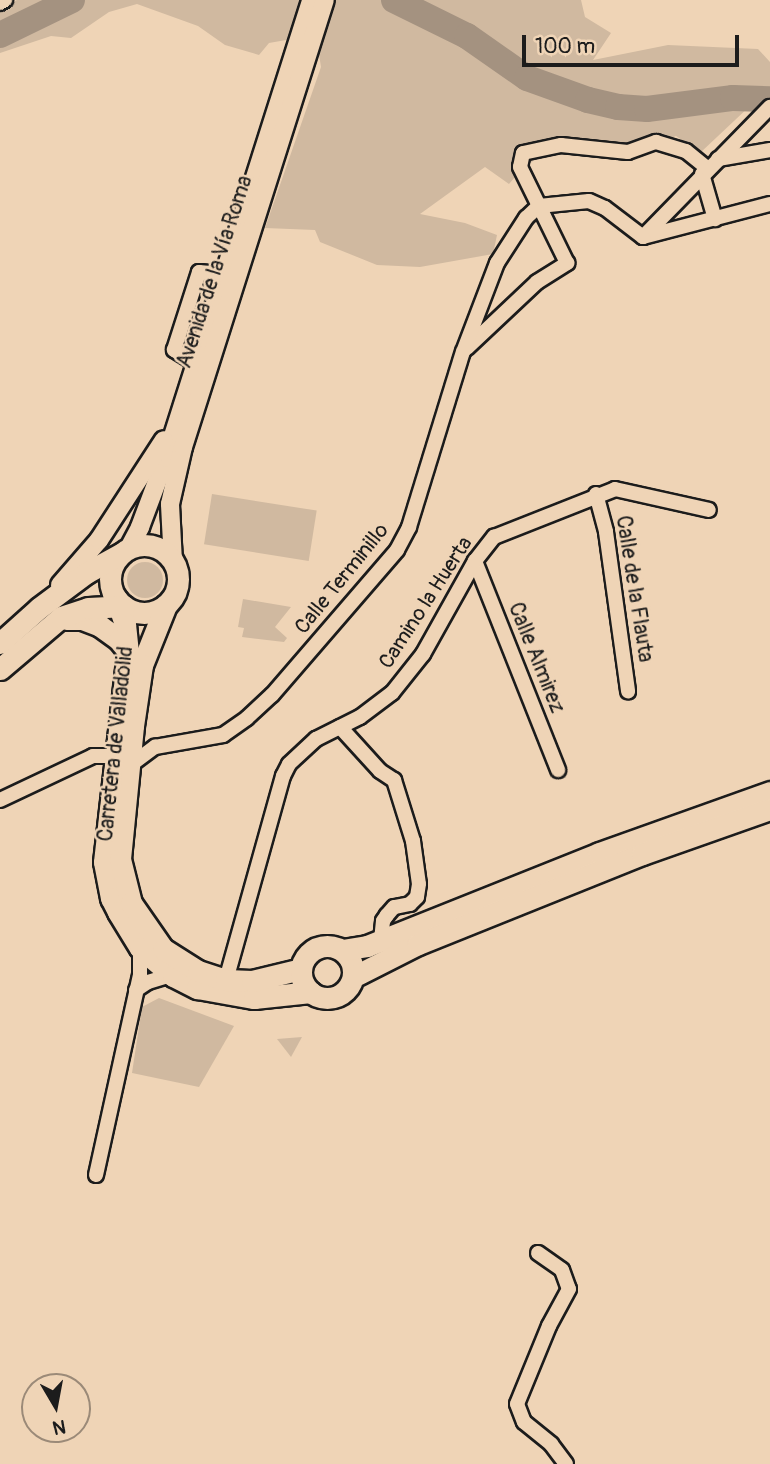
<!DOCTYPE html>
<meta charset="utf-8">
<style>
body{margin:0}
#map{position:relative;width:770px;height:1464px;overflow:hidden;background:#efd4b6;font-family:Pangolin,sans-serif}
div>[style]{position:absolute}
.green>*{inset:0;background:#d0b9a0;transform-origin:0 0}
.round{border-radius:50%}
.river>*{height:26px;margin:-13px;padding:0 13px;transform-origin:13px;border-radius:13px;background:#a49280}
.roads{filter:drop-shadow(2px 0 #1c1c1c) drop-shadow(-2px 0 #1c1c1c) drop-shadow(0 2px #1c1c1c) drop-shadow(0 -2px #1c1c1c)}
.minor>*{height:14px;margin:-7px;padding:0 7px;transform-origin:7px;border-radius:7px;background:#efd4b6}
.major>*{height:18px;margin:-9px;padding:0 9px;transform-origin:9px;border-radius:9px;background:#efd4b6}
.highway>*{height:21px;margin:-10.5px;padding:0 10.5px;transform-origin:10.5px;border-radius:10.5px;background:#efd4b6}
.highway>.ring{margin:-10.5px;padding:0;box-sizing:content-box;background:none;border:21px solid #efd4b6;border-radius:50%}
span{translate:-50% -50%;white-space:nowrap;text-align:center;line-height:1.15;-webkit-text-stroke:5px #efd4b6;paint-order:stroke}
.street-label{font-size:21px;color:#1c1c1c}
.north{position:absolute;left:21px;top:1373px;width:70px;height:70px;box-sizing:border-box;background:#efd4b6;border:2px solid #9b8a78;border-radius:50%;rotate:170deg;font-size:19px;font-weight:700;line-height:28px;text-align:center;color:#1c1c1c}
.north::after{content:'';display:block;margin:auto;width:24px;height:32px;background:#1c1c1c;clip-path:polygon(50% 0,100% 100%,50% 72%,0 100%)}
.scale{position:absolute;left:522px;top:35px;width:217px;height:32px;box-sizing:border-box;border:4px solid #1c1c1c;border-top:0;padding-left:9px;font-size:21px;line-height:24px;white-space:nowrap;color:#1c1c1c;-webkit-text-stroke:5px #efd4b6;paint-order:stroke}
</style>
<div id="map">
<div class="green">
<div style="clip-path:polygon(17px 0,581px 0,585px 17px,611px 33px,593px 60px,668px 45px,758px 49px,770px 62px,770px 87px,700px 153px,676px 136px,656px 144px,618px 151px,544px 153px,521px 170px,509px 184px,485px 167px,420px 214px,465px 223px,497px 235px,493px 254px,420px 267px,377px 265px,320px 242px,315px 230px,265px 228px,321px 67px,318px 48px,286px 40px,269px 43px,259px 55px,225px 45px,198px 26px,137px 4px,109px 12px,71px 38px,51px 36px,0 53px,0 10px)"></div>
<div style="left:212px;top:494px;width:106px;height:51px;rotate:9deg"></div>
<div class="round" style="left:127px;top:562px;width:36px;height:36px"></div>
<div style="clip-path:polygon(243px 599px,291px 607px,275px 627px,287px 638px,284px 642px,242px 637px,244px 628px,238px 627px)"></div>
<div style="clip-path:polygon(159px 998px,234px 1026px,199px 1087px,132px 1073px,142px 1007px)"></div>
<div style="clip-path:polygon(302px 1037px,291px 1057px,277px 1039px)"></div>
</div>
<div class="river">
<div style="left:394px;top:0;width:81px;rotate:26.3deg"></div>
<div style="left:467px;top:36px;width:73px;rotate:35deg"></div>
<div style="left:527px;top:78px;width:65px;rotate:19.8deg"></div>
<div style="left:588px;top:100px;width:31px;rotate:13deg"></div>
<div style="left:618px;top:107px;width:29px;rotate:4deg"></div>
<div style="left:647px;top:109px;width:87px;rotate:-7.3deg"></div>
<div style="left:733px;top:98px;width:37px;rotate:2deg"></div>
<div style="left:0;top:35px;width:80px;rotate:-25.9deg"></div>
</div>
<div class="roads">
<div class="minor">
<div style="left:0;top:3px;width:6px;rotate:-31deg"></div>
<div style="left:718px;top:159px;width:53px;rotate:-9.8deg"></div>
<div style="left:702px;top:174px;width:47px;rotate:73.9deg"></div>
<div style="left:643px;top:237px;width:182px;rotate:-45.7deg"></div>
<div style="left:643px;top:237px;width:131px;rotate:-14.6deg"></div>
<div style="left:467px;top:348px;width:96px;rotate:-43.3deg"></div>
<div style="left:537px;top:282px;width:36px;rotate:-32deg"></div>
<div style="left:567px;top:263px;width:107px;rotate:-116.1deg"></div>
<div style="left:520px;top:167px;width:14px;rotate:-78deg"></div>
<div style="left:523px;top:153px;width:39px;rotate:-12deg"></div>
<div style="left:561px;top:145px;width:67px;rotate:6deg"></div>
<div style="left:628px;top:152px;width:30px;rotate:-20deg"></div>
<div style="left:656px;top:142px;width:31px;rotate:17deg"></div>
<div style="left:686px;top:151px;width:28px;rotate:39deg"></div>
<div style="left:195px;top:363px;width:25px;rotate:-148deg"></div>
<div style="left:174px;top:350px;width:82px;rotate:-72.2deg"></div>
<div style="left:199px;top:272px;width:25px;rotate:5deg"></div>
<div style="left:596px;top:494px;width:39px;rotate:75deg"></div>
<div style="left:606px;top:532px;width:161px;rotate:82.1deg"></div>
<div style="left:475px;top:561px;width:225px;rotate:68.3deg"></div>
<div style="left:340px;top:727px;width:59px;rotate:47.7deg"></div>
<div style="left:380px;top:771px;width:17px;rotate:33deg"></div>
<div style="left:394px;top:780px;width:64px;rotate:72.7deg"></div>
<div style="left:413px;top:841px;width:43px;rotate:82.1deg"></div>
<div style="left:419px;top:884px;width:13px;rotate:99deg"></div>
<div style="left:417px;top:897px;width:10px;rotate:135deg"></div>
<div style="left:410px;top:904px;width:16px;rotate:169deg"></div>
<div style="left:394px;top:907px;width:11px;rotate:131deg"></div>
<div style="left:387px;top:915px;width:7px;rotate:124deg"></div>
<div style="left:383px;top:921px;width:20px;rotate:96deg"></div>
<div style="left:128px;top:767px;width:34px;rotate:-37deg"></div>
<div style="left:155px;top:747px;width:69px;rotate:-10deg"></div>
<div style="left:223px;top:735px;width:29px;rotate:-35deg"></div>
<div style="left:247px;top:718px;width:34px;rotate:-43deg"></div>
<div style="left:272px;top:695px;width:191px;rotate:-49.2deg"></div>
<div style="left:397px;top:550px;width:26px;rotate:-62deg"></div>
<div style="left:409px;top:527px;width:183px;rotate:-72.9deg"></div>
<div style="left:463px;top:352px;width:95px;rotate:-69.1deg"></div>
<div style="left:497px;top:263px;width:54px;rotate:-57.2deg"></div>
<div style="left:526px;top:218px;width:18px;rotate:-43deg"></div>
<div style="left:539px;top:206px;width:50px;rotate:-5.7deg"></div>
<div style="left:589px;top:201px;width:17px;rotate:24deg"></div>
<div style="left:605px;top:208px;width:48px;rotate:37.3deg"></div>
<div style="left:0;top:800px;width:103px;rotate:-25.3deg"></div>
<div style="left:93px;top:756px;width:21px"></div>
<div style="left:226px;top:980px;width:212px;rotate:-74.4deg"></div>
<div style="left:283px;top:776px;width:13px;rotate:-63deg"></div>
<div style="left:289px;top:764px;width:37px;rotate:-43deg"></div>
<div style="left:316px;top:739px;width:49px;rotate:-26.6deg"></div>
<div style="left:360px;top:717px;width:40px;rotate:-37deg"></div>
<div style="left:392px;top:693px;width:50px;rotate:-51.5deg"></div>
<div style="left:423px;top:654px;width:107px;rotate:-60.8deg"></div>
<div style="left:475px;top:561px;width:31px;rotate:-52deg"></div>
<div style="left:494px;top:537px;width:130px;rotate:-21.6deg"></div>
<div style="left:615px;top:489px;width:96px;rotate:12.6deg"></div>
<div style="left:136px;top:990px;width:14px;rotate:-34deg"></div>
<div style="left:148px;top:982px;width:24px;rotate:-17deg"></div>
<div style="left:96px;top:1175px;width:205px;rotate:-77.6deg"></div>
<div style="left:140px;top:975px;width:27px;rotate:-90deg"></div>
<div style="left:538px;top:1253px;width:29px;rotate:35deg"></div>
<div style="left:562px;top:1270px;width:20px;rotate:70deg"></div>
<div style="left:569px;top:1289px;width:42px;rotate:118.4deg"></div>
<div style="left:549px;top:1326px;width:84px;rotate:112.3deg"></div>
<div style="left:517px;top:1404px;width:19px;rotate:69deg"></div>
<div style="left:524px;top:1422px;width:35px;rotate:39deg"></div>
<div style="left:551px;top:1444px;width:25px;rotate:53deg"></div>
</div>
<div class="major">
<div style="left:128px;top:550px;width:26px;rotate:-62deg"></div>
<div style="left:140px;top:527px;width:74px;rotate:-69.4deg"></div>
<div style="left:166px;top:458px;width:480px;rotate:-72.4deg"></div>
<div style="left:173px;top:562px;width:58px;rotate:-93deg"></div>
<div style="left:170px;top:504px;width:58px;rotate:-77.2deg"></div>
<div style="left:183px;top:447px;width:469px;rotate:-72.4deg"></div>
<div style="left:60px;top:585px;width:60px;rotate:-49.1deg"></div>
<div style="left:99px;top:540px;width:119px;rotate:-57deg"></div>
</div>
<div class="highway">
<div class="ring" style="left:110px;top:545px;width:47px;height:47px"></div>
<div style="left:116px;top:598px;width:28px;rotate:71deg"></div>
<div style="left:125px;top:624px;width:27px;rotate:84deg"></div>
<div style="left:128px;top:651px;width:212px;rotate:96.5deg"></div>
<div style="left:104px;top:862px;width:37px;rotate:79deg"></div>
<div style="left:111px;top:898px;width:16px;rotate:63deg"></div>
<div style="left:118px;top:912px;width:42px;rotate:58.6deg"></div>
<div style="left:140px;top:948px;width:43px;rotate:40.3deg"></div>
<div style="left:173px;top:976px;width:27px;rotate:27deg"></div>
<div style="left:197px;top:988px;width:58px;rotate:10deg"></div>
<div style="left:254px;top:998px;width:57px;rotate:-6deg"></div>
<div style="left:166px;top:605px;width:65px;rotate:111.8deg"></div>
<div style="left:142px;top:665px;width:62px;rotate:98.4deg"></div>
<div style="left:133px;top:726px;width:134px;rotate:95.6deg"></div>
<div style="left:120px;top:859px;width:45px;rotate:76deg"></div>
<div style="left:131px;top:903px;width:56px;rotate:55.2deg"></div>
<div style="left:163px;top:949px;width:41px;rotate:32.2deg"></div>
<div style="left:198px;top:971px;width:29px;rotate:18deg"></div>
<div style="left:226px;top:980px;width:26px;rotate:2deg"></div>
<div style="left:252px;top:981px;width:50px;rotate:-13.8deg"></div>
<div style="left:66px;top:619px;width:16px"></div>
<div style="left:82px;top:619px;width:19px;rotate:21deg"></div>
<div style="left:100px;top:626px;width:24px;rotate:36deg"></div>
<div style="left:119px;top:640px;width:14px;rotate:51deg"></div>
<div style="left:0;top:643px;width:52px;rotate:-41.9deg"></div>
<div style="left:39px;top:608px;width:59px;rotate:-36.7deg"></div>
<div style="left:86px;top:573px;width:41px;rotate:-29.1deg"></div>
<div style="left:0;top:669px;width:80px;rotate:-40.4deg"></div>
<div style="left:61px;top:617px;width:28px;rotate:-18deg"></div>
<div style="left:88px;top:608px;width:36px;rotate:-3deg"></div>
<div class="ring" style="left:301px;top:946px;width:31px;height:31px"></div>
<div style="left:342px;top:950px;width:25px;rotate:-9deg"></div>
<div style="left:367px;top:946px;width:250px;rotate:-21.8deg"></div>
<div style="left:599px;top:853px;width:182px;rotate:-19.6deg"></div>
<div style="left:353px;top:977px;width:73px;rotate:-26.9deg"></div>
<div style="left:418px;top:944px;width:241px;rotate:-21.9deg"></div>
<div style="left:642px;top:854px;width:136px;rotate:-19.4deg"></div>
</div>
</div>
<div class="street-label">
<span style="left:215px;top:272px;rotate:-72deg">Avenida de la Vía Roma</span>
<span style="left:342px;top:579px;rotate:-51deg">Calle Terminillo</span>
<span style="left:634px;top:589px;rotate:81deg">Calle de la Flauta</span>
<span style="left:426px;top:603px;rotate:-57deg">Camino la Huerta</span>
<span style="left:536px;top:658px;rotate:68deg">Calle Almirez</span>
<span style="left:116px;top:744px;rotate:-84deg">Carretera de Valladolid</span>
</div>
<div class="north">N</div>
<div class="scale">100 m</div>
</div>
